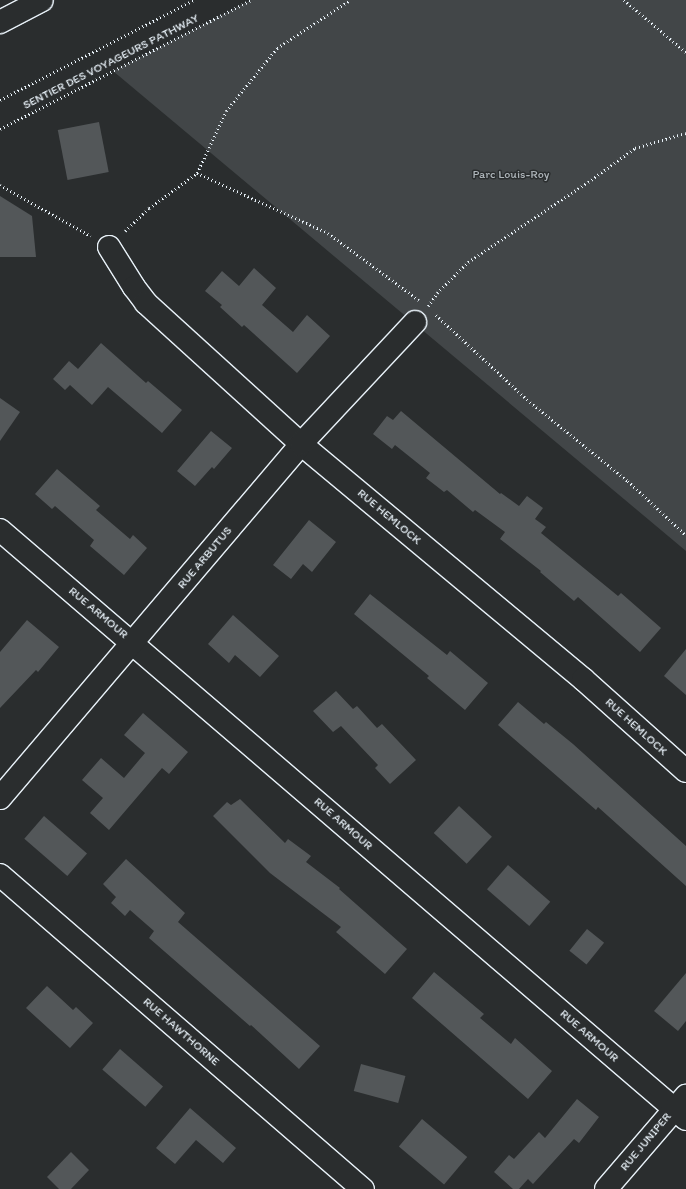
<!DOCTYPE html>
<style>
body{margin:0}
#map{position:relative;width:686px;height:1189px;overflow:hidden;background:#2a2d2e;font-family:Itim,sans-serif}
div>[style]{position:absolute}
.green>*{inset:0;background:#424648}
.building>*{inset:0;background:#535759;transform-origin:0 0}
.path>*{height:2.5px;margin-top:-1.25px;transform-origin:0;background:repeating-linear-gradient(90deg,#e8f1f8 0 1px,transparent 0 4px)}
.roads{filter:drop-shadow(1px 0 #e8f1f8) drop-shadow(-1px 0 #e8f1f8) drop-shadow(0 1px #e8f1f8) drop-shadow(0 -1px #e8f1f8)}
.minor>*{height:22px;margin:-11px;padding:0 11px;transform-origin:11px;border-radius:11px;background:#2a2d2e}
.secondary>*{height:22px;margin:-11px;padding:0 11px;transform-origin:11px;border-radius:11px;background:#2a2d2e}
span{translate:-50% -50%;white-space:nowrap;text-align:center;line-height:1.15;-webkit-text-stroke:3px #2a2d2e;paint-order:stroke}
.street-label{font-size:12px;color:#e8f1f8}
.park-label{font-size:12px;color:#aeb5ba}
</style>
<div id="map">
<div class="green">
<div style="clip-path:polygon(251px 0,686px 0,686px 551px,113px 71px)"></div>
</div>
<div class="building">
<div style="left:99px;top:122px;width:51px;height:42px;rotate:79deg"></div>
<div style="clip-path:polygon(0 196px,32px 216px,36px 257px,0 257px)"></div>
<div style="clip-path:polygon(254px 268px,276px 288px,262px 305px,293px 332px,307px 315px,330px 336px,297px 373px,244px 325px,242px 327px,220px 307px,222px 305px,205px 291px,222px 271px,239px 286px)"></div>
<div style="clip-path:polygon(101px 343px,146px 383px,148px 381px,182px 410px,162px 433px,108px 387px,92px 405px,70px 385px,65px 390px,53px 379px,69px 361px,78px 369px)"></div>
<div style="clip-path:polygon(0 398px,20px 412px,0 441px)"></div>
<div style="clip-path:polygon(401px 411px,500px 494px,501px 493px,519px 506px,527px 496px,543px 508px,535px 519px,546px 527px,541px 533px,618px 596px,621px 593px,661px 628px,640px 652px,578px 597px,574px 601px,540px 572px,541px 571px,500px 539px,505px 532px,475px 510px,473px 512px,447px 490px,444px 492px,426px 478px,430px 473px,395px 445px,392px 449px,373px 434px,387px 416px,393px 420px)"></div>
<div style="clip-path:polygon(211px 431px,232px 448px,214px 469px,212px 467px,195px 486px,177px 471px)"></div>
<div style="clip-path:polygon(57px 469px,100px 506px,96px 510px,130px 539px,133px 535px,147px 548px,124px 575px,90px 546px,94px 540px,55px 506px,52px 509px,35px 494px)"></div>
<div style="clip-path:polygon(309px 520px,336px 542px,312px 572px,303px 564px,291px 579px,273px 565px)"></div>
<div style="clip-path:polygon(370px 594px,447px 655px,450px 651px,488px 683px,465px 710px,427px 678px,429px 676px,354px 614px)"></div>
<div style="clip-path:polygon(233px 615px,279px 656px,260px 677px,235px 655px,229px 663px,208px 644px)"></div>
<div style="clip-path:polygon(27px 620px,59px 647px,38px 672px,36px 670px,0 708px,0 652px)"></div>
<div style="clip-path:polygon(686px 649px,686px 695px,664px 676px)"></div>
<div style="clip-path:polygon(336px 691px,353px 709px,357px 706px,377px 728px,382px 724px,416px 760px,390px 784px,375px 768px,378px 765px,341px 726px,333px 732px,313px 711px)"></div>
<div style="clip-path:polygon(518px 702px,544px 724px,546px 722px,573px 744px,686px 846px,686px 886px,598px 807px,596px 810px,498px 725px)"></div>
<div style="clip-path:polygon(143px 713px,188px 752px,169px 774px,162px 768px,109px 830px,90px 813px,103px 798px,82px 780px,101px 758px,124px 778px,145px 753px,124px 735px)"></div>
<div style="clip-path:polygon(240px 799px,285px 843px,288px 839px,311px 856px,306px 862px,340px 888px,339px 889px,407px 949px,385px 974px,336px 932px,341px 927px,270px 873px,213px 816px,227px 802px,231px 805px)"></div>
<div style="left:459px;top:806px;width:45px;height:37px;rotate:43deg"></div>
<div style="left:44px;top:816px;width:57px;height:30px;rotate:41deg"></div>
<div style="clip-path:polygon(126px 859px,185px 913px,178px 922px,320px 1046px,299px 1069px,251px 1025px,250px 1026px,149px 938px,154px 931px,130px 910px,125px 916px,111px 903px,116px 897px,103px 884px)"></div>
<div style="left:508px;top:865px;width:56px;height:32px;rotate:41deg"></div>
<div style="left:587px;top:929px;width:22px;height:28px;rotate:39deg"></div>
<div style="clip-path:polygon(434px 972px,484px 1014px,480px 1018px,511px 1044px,515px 1038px,552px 1071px,528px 1099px,412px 998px)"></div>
<div style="clip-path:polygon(686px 973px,686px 1021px,678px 1031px,654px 1011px)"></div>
<div style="clip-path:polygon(47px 986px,73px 1010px,76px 1007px,93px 1023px,70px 1048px,26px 1008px)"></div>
<div style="left:120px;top:1049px;width:57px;height:27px;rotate:41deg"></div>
<div style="left:361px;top:1064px;width:46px;height:28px;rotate:15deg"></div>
<div style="clip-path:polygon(577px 1099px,599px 1117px,579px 1143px,574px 1139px,533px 1184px,528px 1179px,519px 1189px,513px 1189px,494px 1172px,509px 1155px,514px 1159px,539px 1132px,545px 1138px)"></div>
<div style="clip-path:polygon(190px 1108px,236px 1148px,223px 1163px,196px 1140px,175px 1164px,156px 1148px)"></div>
<div style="left:422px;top:1119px;width:59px;height:36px;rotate:40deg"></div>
<div style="clip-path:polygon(71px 1152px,89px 1170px,71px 1189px,59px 1189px,47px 1177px)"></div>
</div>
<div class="path">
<div style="left:624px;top:0;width:81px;rotate:40deg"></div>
<div style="left:0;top:100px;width:218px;rotate:-27.3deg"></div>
<div style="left:0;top:129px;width:282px;rotate:-27.2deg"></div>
<div style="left:197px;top:173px;width:144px;rotate:24.6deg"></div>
<div style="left:328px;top:233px;width:113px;rotate:36.4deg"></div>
<div style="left:0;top:185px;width:104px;rotate:29.3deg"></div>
<div style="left:125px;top:231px;width:33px;rotate:-44deg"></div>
<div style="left:149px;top:208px;width:59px;rotate:-36.1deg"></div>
<div style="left:197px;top:173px;width:68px;rotate:-64.9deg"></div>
<div style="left:226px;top:111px;width:81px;rotate:-51deg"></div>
<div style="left:277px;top:48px;width:87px;rotate:-33.3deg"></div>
<div style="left:428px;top:306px;width:16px;rotate:-55deg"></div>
<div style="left:437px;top:293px;width:44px;rotate:-45deg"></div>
<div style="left:468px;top:262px;width:144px;rotate:-33.7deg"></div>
<div style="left:588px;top:182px;width:58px;rotate:-35.9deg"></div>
<div style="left:635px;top:148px;width:53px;rotate:-16.4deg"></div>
<div style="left:436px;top:315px;width:128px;rotate:42.8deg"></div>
<div style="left:530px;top:402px;width:126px;rotate:38.9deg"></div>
<div style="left:628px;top:481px;width:79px;rotate:43deg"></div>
</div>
<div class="roads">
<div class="minor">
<div style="left:109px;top:247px;width:47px;rotate:58deg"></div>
<div style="left:134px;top:287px;width:20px;rotate:53deg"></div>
<div style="left:146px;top:303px;width:210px;rotate:42.3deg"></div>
<div style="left:301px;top:444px;width:367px;rotate:39.8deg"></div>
<div style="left:583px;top:679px;width:138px;rotate:41.8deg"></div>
<div style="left:0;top:530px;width:904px;rotate:40.65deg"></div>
<div style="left:0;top:798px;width:465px;rotate:-49.6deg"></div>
<div style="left:301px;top:444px;width:167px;rotate:-46.9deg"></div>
<div style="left:0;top:875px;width:480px;rotate:40.9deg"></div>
<div style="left:606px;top:1189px;width:123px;rotate:-49.3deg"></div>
</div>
<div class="secondary">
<div style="left:0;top:22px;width:47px;rotate:-27.6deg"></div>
</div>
</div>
<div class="street-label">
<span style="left:111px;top:62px;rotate:-27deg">SENTIER DES VOYAGEURS PATHWAY</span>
<span style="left:389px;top:517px;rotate:40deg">RUE HEMLOCK</span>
<span style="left:205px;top:558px;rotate:-50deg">RUE ARBUTUS</span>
<span style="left:98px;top:613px;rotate:40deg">RUE ARMOUR</span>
<span style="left:636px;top:727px;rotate:42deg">RUE HEMLOCK</span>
<span style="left:343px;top:824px;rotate:41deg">RUE ARMOUR</span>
<span style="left:181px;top:1032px;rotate:41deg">RUE HAWTHORNE</span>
<span style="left:589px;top:1036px;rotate:41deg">RUE ARMOUR</span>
<span style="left:646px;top:1142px;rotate:-50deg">RUE JUNIPER</span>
</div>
<div class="park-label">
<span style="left:511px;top:175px">Parc Louis-Roy</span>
</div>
</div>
